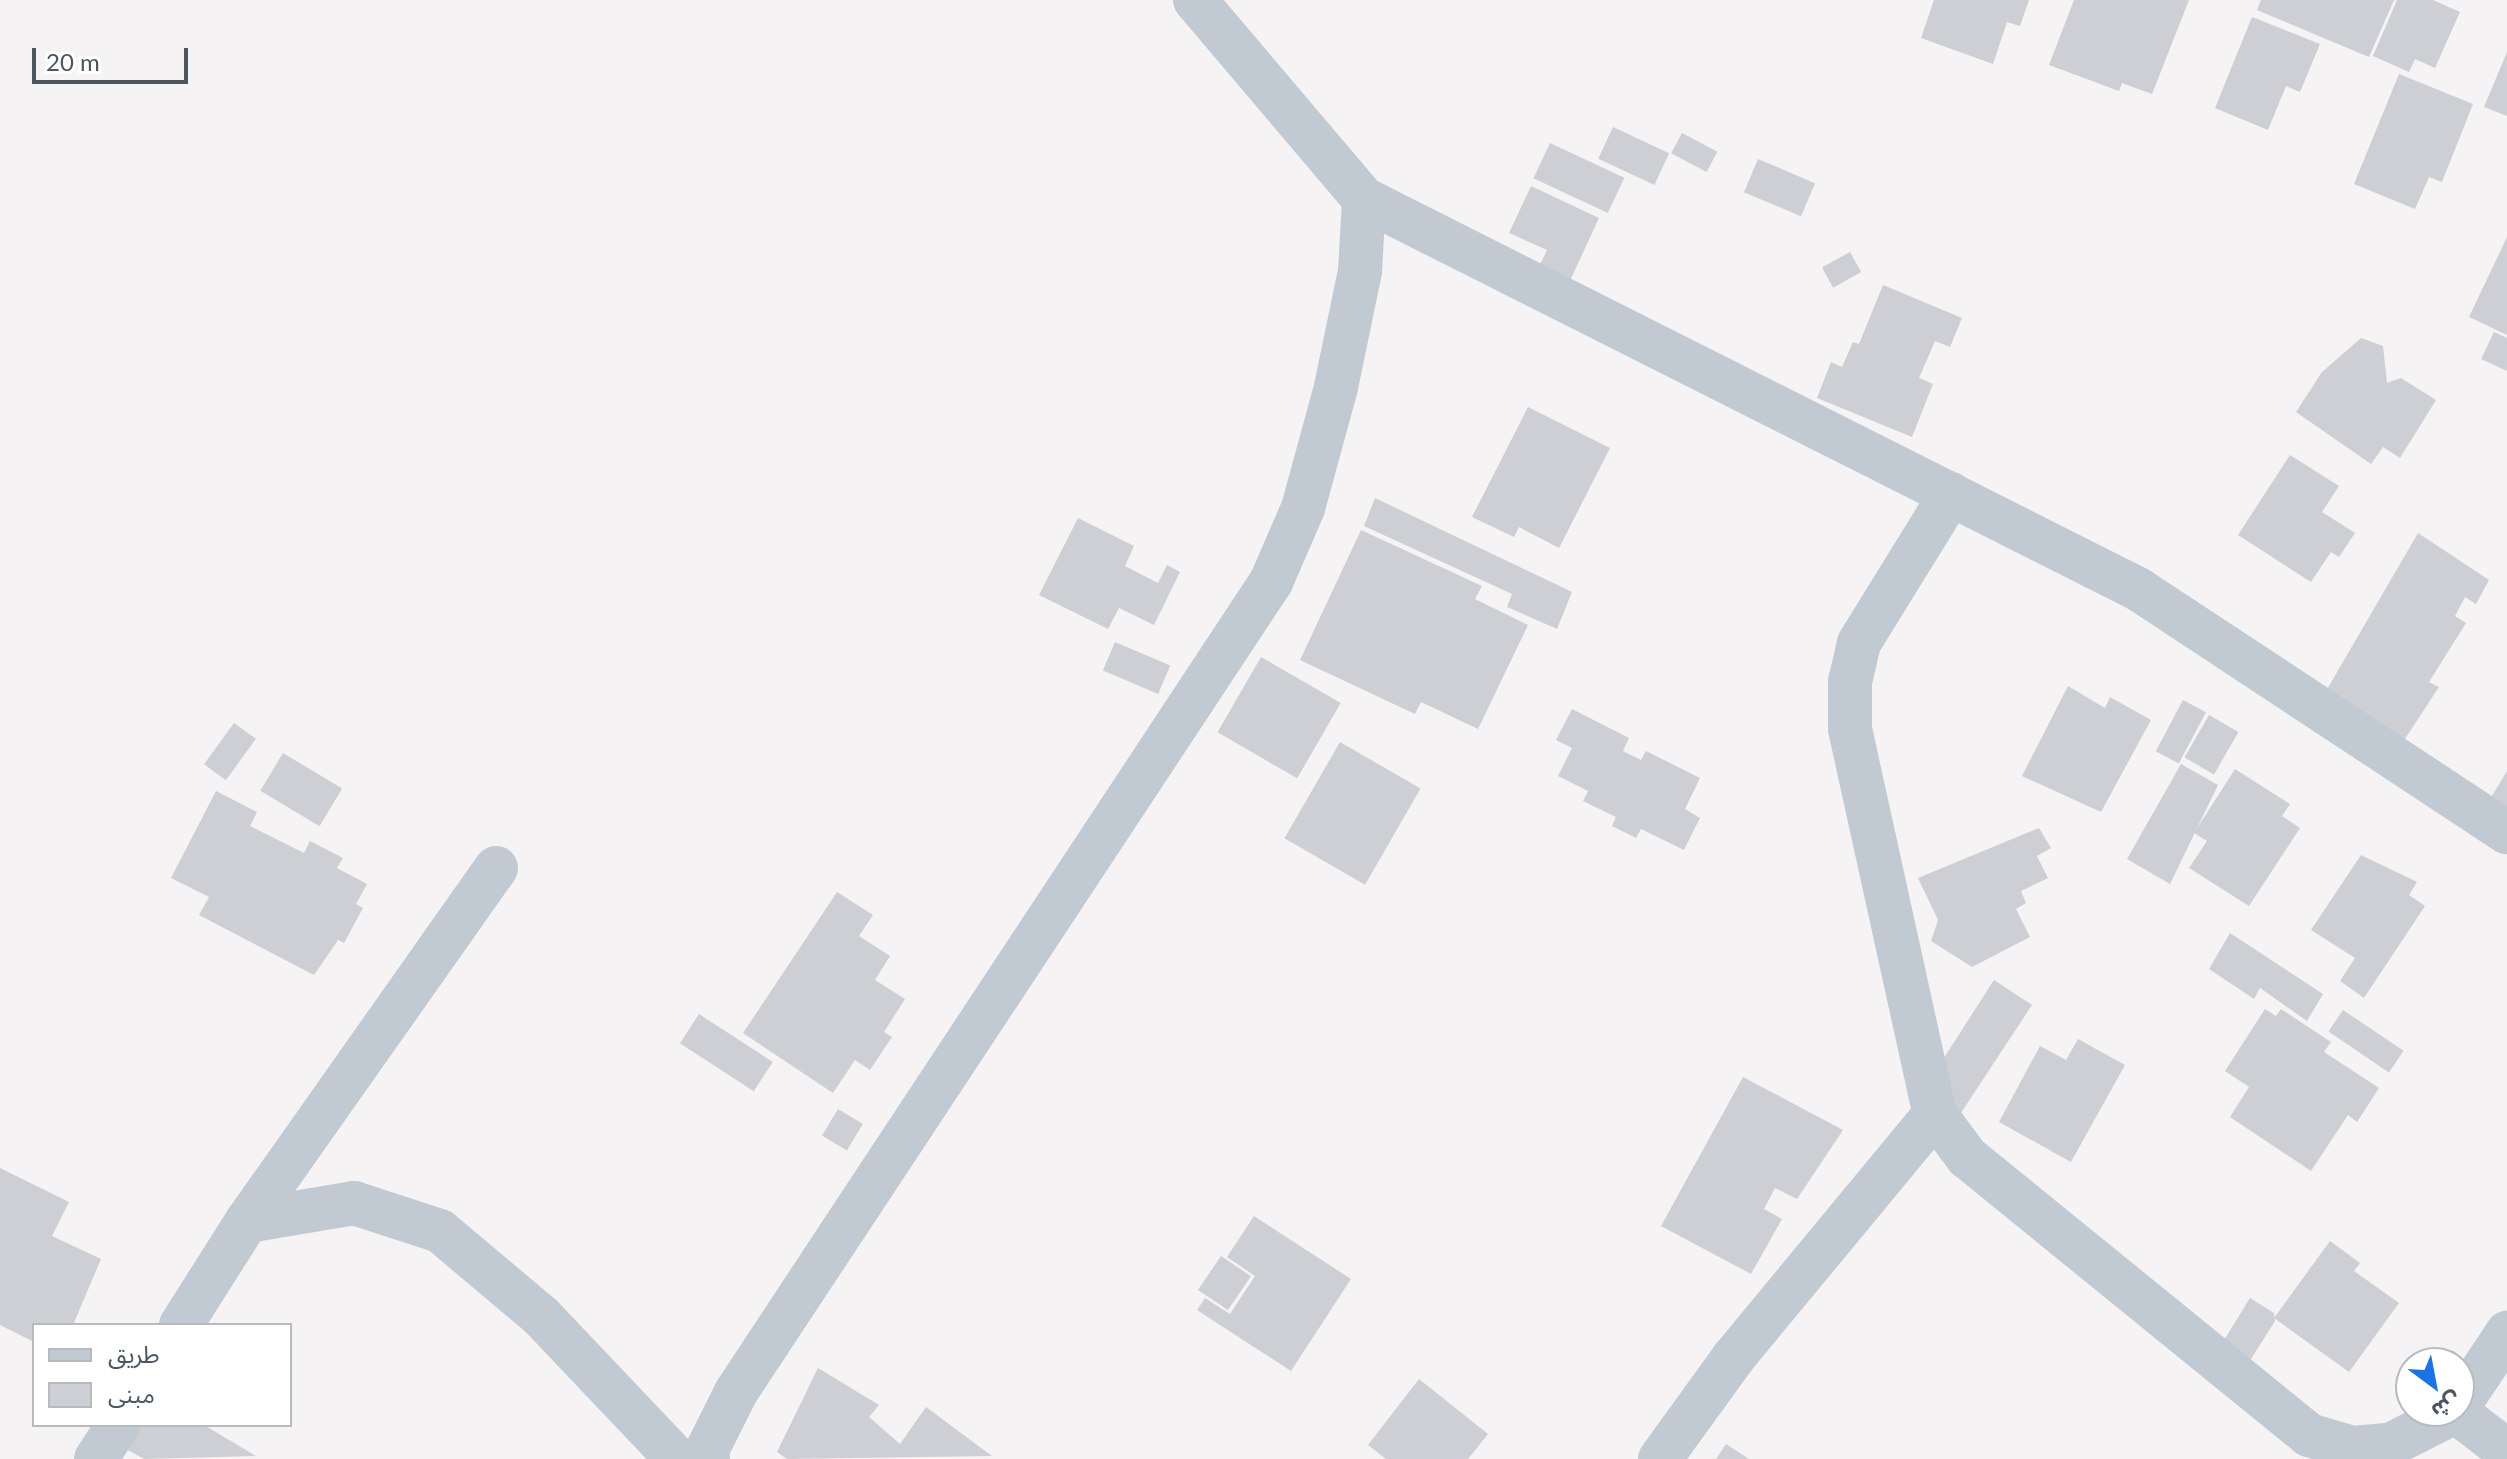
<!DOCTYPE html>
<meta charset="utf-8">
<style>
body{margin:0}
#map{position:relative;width:2507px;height:1459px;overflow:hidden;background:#f5f3f3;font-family:Lato,"Noto Sans Arabic",sans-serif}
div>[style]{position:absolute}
.building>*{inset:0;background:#cdcfd5;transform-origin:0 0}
.minor>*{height:44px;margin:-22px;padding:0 22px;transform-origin:22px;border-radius:22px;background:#c1cad2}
span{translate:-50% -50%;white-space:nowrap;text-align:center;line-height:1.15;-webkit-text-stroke:6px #fff;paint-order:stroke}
.legend{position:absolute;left:32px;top:1323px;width:260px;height:104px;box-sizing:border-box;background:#fff;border:2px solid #b7bbc0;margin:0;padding:10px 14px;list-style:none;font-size:24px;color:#4a5661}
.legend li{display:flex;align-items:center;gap:16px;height:40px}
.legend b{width:40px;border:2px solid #b7bbc0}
.north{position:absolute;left:2395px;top:1347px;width:80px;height:80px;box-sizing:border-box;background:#fff;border:2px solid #b7bbc0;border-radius:50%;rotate:148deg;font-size:22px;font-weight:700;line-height:32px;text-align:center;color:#4a5661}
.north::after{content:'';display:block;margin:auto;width:28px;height:36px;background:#1a73e8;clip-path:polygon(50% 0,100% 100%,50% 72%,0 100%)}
.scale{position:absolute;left:32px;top:48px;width:156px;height:36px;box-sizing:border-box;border:4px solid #4a5661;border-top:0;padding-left:10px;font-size:24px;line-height:28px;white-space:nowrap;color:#4a5661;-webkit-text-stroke:6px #fff;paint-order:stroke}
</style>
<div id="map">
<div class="building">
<div style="clip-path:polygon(1934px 0,2029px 0,2020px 26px,2007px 22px,1993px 64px,1921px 38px)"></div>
<div style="clip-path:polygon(2074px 0,2189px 0,2152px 94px,2122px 83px,2119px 91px,2049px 65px)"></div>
<div style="clip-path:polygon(2261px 0,2394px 0,2369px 57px,2257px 10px)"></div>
<div style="clip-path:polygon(2397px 0,2433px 0,2460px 12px,2435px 68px,2415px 59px,2409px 72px,2373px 56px)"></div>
<div style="clip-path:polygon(2252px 17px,2320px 44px,2300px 92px,2286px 86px,2268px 130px,2215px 108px)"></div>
<div style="clip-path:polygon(2507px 52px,2507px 116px,2484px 107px)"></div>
<div style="clip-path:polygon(2399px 74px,2473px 104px,2442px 182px,2429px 177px,2415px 209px,2354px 184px)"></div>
<div style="left:1613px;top:127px;width:62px;height:35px;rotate:25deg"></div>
<div style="left:1682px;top:133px;width:40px;height:23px;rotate:28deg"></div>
<div style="left:1550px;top:143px;width:82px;height:39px;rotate:25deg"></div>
<div style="left:1758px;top:159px;width:62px;height:36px;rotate:23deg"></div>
<div style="clip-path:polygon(1531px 186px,1599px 218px,1569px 283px,1538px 269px,1547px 250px,1509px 233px)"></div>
<div style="clip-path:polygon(2507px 237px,2507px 335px,2469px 317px)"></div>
<div style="left:1850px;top:252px;width:23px;height:32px;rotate:61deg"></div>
<div style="clip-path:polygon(1883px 285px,1962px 318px,1950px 347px,1935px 341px,1919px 378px,1933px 384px,1912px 437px,1817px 398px,1831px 362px,1842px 367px,1853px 342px,1859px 344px)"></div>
<div style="clip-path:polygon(2494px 332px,2507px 338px,2507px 371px,2481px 359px)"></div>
<div style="clip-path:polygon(2361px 338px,2383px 346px,2387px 383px,2401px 378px,2436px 400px,2400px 458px,2383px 447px,2371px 464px,2296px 412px,2322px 372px)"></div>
<div style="clip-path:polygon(1528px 407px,1610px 448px,1559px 548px,1519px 527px,1514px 537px,1472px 517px)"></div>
<div style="clip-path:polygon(2290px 455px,2339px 486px,2322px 512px,2355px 533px,2339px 557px,2331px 552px,2311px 582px,2238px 535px)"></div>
<div style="clip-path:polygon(1375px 498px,1572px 592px,1557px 629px,1507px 607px,1512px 594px,1364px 526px)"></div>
<div style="clip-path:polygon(1078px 518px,1134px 546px,1125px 566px,1158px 583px,1167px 565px,1180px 572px,1154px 625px,1119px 608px,1108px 629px,1039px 595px)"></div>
<div style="clip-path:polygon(1361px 530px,1482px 586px,1475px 599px,1528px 625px,1478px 729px,1421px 702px,1415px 714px,1300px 660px)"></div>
<div style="clip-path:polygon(2418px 533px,2489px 580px,2476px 604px,2465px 597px,2455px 616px,2466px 623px,2429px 682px,2439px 687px,2397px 751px,2322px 698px)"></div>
<div style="left:1115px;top:642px;width:60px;height:31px;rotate:23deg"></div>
<div style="left:1261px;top:657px;width:92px;height:87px;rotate:30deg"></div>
<div style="clip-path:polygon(2068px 686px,2105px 708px,2110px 697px,2151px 720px,2101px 812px,2022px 776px)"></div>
<div style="left:2183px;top:700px;width:26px;height:58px;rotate:28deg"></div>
<div style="clip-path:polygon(1572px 709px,1629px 738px,1623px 751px,1641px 760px,1646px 751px,1700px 778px,1685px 809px,1700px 818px,1684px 850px,1641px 829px,1636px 838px,1612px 826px,1616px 817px,1583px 801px,1588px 791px,1558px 776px,1572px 748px,1556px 740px)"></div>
<div style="left:2209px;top:715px;width:34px;height:49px;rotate:30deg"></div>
<div style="left:234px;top:723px;width:27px;height:51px;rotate:36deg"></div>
<div style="left:1340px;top:742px;width:93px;height:111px;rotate:30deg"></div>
<div style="left:283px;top:753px;width:69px;height:44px;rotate:31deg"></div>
<div style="clip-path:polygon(2181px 764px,2218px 785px,2170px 884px,2127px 859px)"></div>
<div style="clip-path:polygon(2235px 769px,2290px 804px,2282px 816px,2300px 828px,2249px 906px,2189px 868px,2207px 841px,2194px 833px)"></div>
<div style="clip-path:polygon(2507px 771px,2507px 816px,2487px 804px)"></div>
<div style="clip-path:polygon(216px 791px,257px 812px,250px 826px,304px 853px,310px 841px,343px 858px,337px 868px,367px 884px,356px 904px,363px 908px,344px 943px,338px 940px,314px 975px,199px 915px,209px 897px,171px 878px)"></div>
<div style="clip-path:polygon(2039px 828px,2051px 848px,2037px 856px,2048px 878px,2021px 891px,2026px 903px,2016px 909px,2030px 937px,1972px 967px,1931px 941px,1938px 920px,1918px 878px)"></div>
<div style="clip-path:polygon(2361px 855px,2417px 882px,2409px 895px,2425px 906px,2364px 998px,2340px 981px,2355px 958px,2311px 930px)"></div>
<div style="clip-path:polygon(837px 892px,873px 915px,859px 936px,890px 956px,875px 980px,905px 999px,884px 1032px,892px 1037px,870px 1070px,855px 1060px,833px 1093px,743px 1033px)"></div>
<div style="clip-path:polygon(2230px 933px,2323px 994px,2307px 1021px,2260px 988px,2254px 999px,2209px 969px)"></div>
<div style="clip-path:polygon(1994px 980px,2032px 1005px,1953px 1125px,1938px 1067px)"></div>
<div style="clip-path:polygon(2265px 1009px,2276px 1016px,2281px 1009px,2331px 1042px,2324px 1052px,2379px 1088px,2357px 1122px,2348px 1115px,2311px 1171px,2230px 1117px,2249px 1087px,2225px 1071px)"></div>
<div style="left:2343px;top:1010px;width:73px;height:26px;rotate:34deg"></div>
<div style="left:699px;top:1014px;width:88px;height:35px;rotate:33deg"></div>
<div style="clip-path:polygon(2078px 1039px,2125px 1065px,2071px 1162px,1999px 1122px,2040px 1046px,2066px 1060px)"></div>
<div style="clip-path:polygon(1743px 1077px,1843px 1130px,1797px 1199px,1775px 1188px,1764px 1209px,1782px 1219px,1751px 1274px,1661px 1226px)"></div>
<div style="left:838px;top:1109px;width:29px;height:31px;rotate:31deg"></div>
<div style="clip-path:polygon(0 1168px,69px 1202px,52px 1236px,101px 1259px,73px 1325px,34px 1325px,34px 1342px,0 1325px)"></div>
<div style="clip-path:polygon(1254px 1216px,1351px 1279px,1291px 1371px,1197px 1310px,1205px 1298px,1230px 1314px,1255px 1276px,1227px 1257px)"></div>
<div style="clip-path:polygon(2330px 1241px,2360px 1263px,2354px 1271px,2399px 1303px,2349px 1372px,2274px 1318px)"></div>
<div style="left:1221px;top:1256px;width:36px;height:41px;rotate:34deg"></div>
<div style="clip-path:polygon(2250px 1298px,2274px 1313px,2275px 1321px,2241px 1375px,2213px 1358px)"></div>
<div style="clip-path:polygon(818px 1368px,879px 1405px,869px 1417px,900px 1444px,926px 1407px,992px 1456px,787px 1459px,777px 1452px)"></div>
<div style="clip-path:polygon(1419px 1379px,1488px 1434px,1468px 1459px,1386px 1459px,1368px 1445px)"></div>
<div style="clip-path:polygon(140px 1425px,204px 1425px,256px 1456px,144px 1459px,128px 1450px)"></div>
<div style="clip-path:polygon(1726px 1444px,1740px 1453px,1749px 1459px,1716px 1459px)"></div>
</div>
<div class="minor">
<div style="left:1195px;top:0;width:261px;rotate:49.7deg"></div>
<div style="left:1364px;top:199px;width:867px;rotate:26.74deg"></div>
<div style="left:2138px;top:589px;width:442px;rotate:33.4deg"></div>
<div style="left:1951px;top:494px;width:175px;rotate:121.7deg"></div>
<div style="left:1859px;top:643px;width:40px;rotate:103deg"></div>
<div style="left:1850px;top:682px;width:47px;rotate:90deg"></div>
<div style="left:1850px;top:729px;width:394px;rotate:77.6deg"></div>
<div style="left:1935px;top:1114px;width:54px;rotate:53.3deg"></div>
<div style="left:1967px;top:1157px;width:441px;rotate:39.1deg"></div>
<div style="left:2309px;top:1435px;width:46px;rotate:16.5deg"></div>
<div style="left:2353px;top:1448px;width:37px;rotate:-5deg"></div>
<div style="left:2390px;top:1445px;width:71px;rotate:-26.9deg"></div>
<div style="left:247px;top:1221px;width:109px;rotate:-9.5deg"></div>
<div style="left:354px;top:1203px;width:90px;rotate:18deg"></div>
<div style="left:440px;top:1231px;width:132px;rotate:40.1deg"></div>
<div style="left:541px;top:1316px;width:195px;rotate:46.5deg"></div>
<div style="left:181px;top:1325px;width:123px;rotate:-57.6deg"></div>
<div style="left:247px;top:1221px;width:432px;rotate:-54.8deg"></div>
<div style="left:2459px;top:1405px;width:87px;rotate:-56.3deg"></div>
<div style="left:2455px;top:1411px;width:66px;rotate:37.6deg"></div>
<div style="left:96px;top:1459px;width:40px;rotate:-57.1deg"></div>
<div style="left:708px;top:1459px;width:5px;rotate:-143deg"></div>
<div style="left:704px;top:1456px;width:72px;rotate:-63.4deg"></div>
<div style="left:736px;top:1392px;width:971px;rotate:-56.56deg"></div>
<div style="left:1271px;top:582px;width:81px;rotate:-66.6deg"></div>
<div style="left:1303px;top:508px;width:125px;rotate:-74.7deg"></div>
<div style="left:1336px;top:387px;width:118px;rotate:-78.3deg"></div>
<div style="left:1360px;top:271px;width:72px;rotate:-86.8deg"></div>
<div style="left:1660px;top:1459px;width:125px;rotate:-54.1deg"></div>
<div style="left:1733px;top:1358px;width:317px;rotate:-50.4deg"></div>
</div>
<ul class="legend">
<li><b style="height:10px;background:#c1cad2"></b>طريق</li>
<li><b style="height:22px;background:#cdcfd5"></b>مبنى</li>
</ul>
<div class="north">ش</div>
<div class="scale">20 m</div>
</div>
